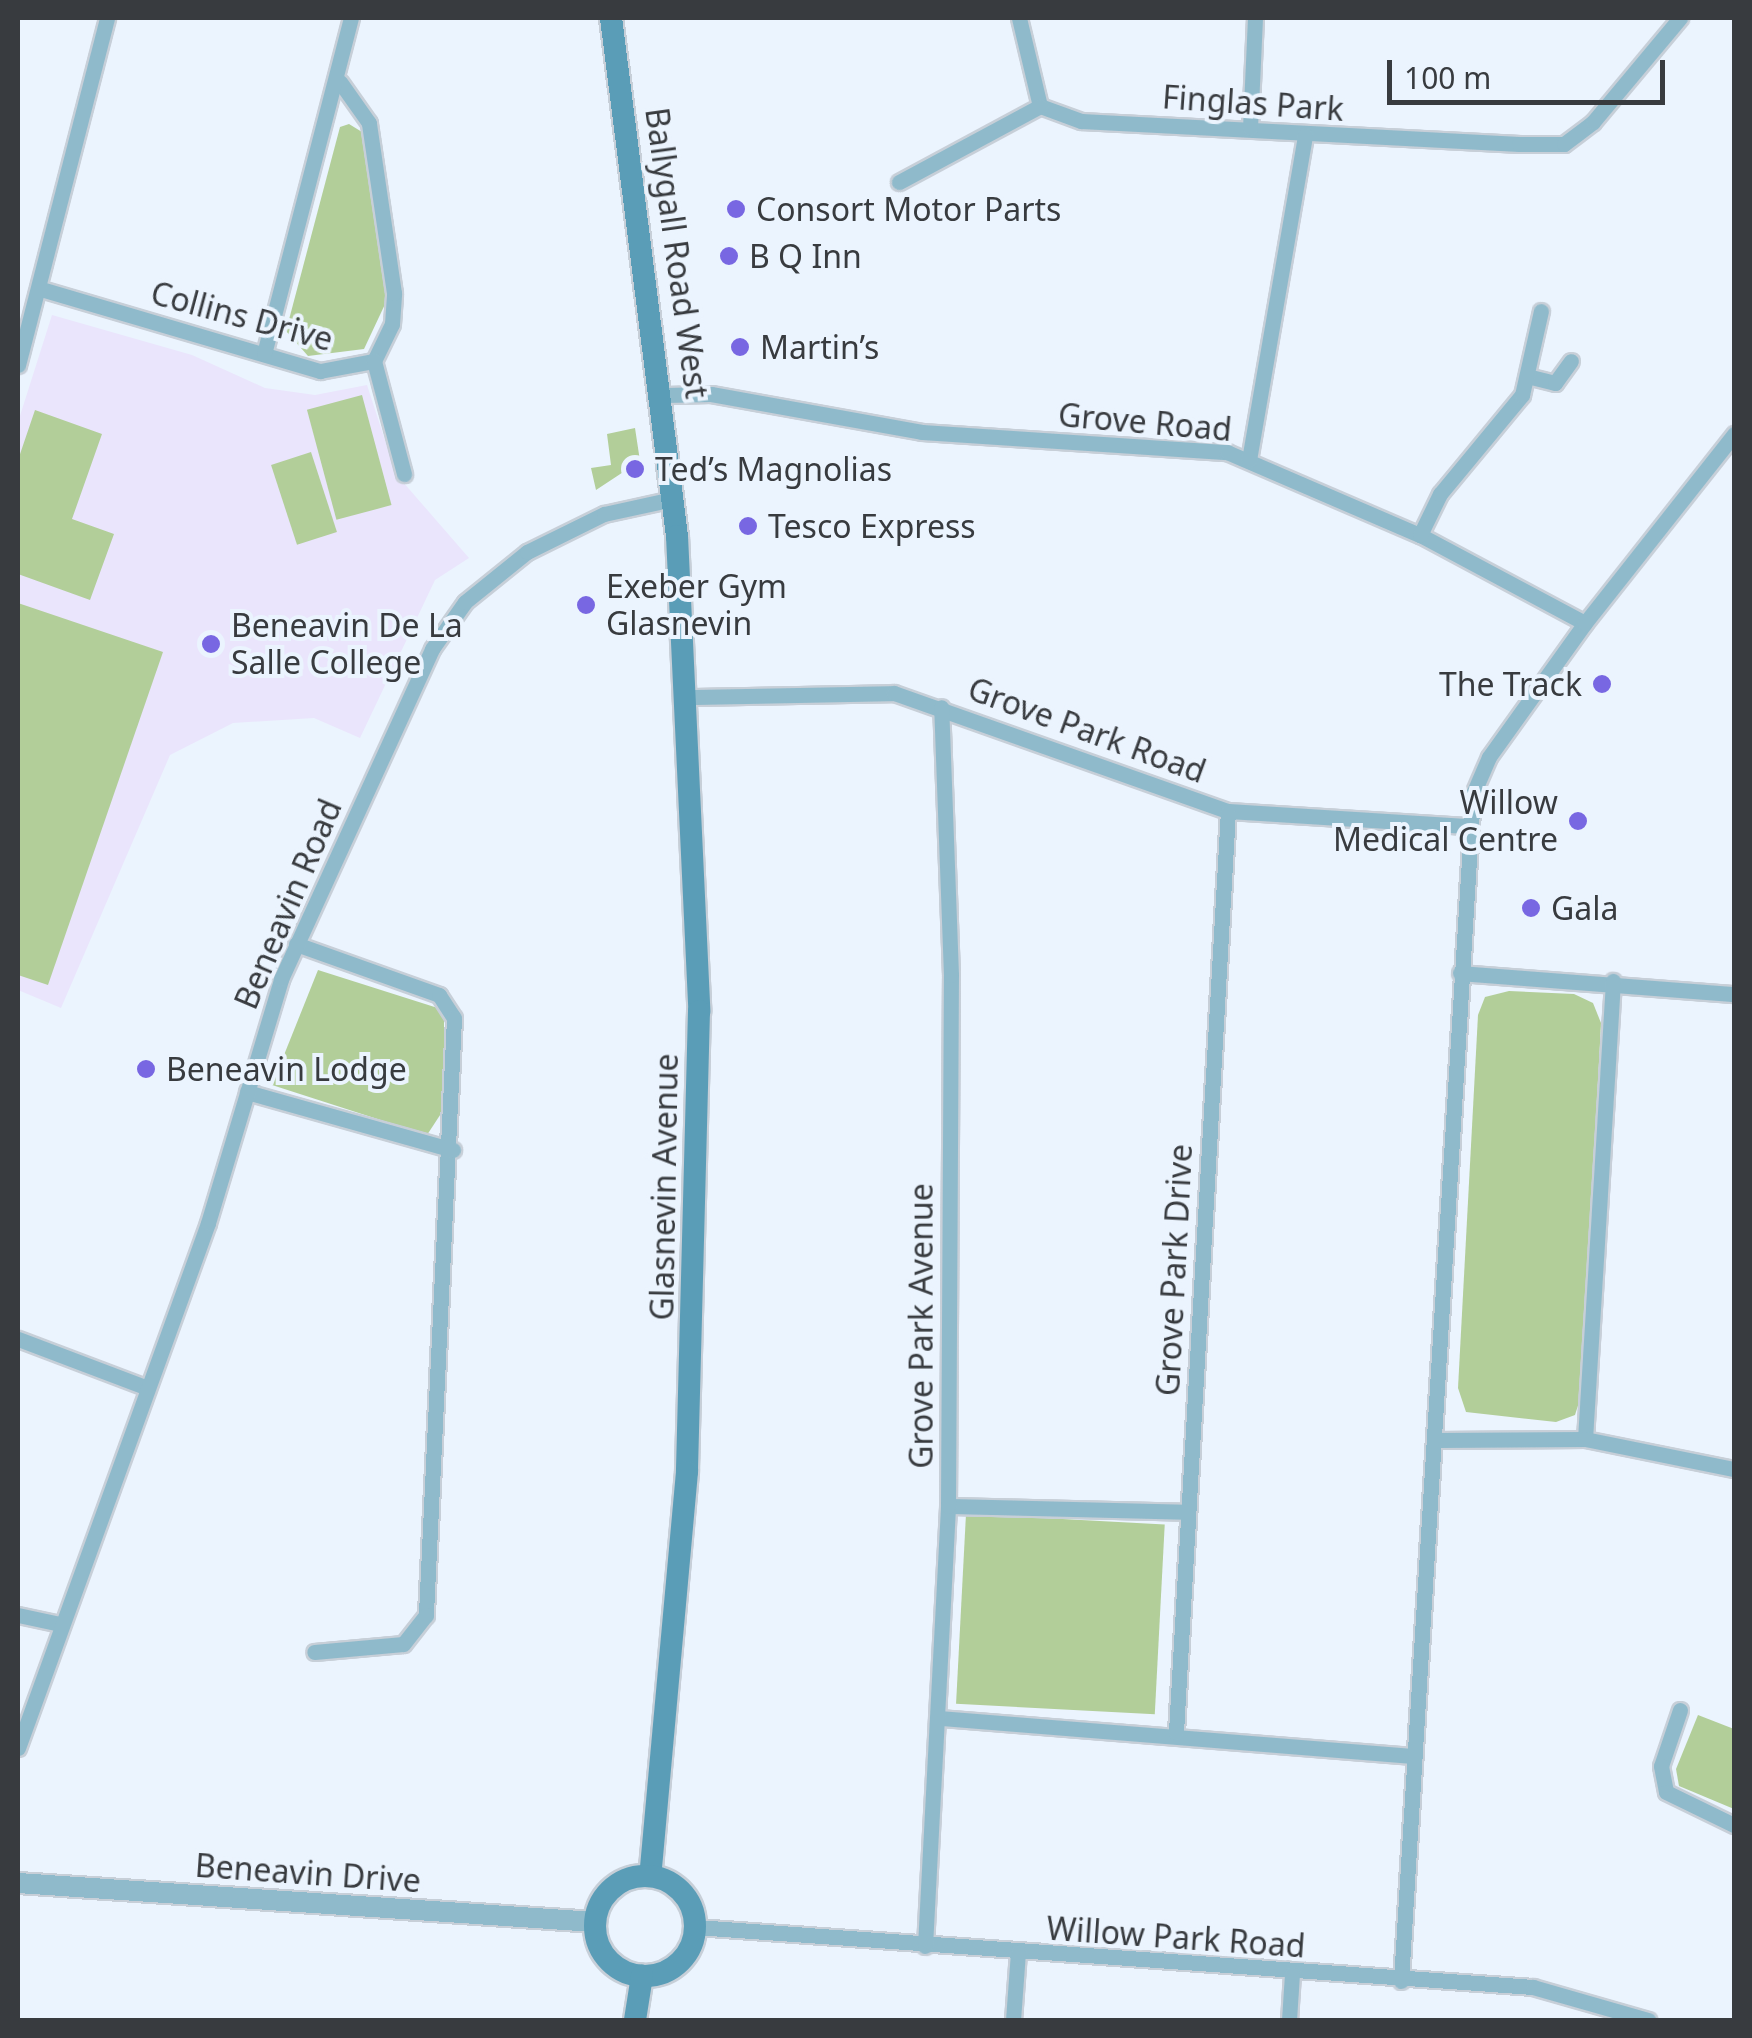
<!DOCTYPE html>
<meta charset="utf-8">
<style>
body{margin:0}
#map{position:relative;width:1752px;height:2038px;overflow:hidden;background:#ebf4fe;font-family:"Noto Sans",sans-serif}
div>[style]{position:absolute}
.education>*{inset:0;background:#eae5fc}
.green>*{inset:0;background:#b2ce99;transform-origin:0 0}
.roads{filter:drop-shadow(2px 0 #c7cfd8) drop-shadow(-2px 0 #c7cfd8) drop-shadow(0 2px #c7cfd8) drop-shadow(0 -2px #c7cfd8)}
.minor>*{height:15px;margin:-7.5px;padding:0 7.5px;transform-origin:7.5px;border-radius:7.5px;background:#8fbacb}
.tertiary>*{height:20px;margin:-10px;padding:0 10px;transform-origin:10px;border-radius:10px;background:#8fbacb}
.secondary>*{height:22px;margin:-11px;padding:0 11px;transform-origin:11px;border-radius:11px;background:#5a9db7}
.secondary>.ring{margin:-11px;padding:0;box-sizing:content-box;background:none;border:22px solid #5a9db7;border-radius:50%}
.dots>*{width:28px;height:28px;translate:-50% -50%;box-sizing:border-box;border:5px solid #ebf4fe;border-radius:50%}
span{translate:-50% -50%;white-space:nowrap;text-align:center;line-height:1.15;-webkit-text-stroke:8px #ebf4fe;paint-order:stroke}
.street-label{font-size:32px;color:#383b3f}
.poi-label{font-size:32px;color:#383b3f}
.left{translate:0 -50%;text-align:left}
.right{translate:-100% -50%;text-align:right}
.frame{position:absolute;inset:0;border:20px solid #383b3f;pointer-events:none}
.scale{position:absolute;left:1387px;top:60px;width:278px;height:45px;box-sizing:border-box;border:5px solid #383b3f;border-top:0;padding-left:12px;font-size:30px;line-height:35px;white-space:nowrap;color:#383b3f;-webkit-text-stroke:8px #ebf4fe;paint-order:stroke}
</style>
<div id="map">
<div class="education">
<div style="clip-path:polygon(52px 315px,192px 355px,265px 388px,315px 395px,367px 385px,396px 474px,469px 558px,435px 580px,360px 738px,314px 718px,233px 723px,170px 755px,61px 1008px,18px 990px,18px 422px)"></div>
</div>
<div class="green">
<div style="clip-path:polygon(349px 124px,362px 132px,387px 300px,364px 349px,308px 356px,286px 331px,340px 127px)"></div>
<div style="left:362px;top:395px;width:114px;height:57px;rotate:75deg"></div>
<div style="clip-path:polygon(35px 410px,102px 434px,72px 519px,114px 534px,90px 600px,18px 574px,18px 460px)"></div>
<div style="clip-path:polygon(635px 428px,640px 461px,596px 490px,591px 468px,611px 465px,607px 434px)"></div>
<div style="left:311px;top:452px;width:84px;height:42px;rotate:72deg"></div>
<div style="clip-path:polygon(18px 603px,163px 652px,48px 985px,18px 975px)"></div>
<div style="clip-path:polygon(318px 970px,444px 1010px,444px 1109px,427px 1135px,272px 1085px)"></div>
<div style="clip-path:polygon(1509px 991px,1574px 994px,1593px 1003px,1601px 1023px,1582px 1393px,1575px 1415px,1556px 1422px,1466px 1412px,1458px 1388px,1478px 1015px,1485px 997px)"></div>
<div style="left:966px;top:1514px;width:199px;height:190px;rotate:3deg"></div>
<div style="clip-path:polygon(1698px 1715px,1734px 1729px,1734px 1809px,1679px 1786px,1676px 1769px)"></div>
</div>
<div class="roads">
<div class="minor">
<div style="left:1019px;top:18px;width:90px;rotate:76.6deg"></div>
<div style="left:1040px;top:106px;width:44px;rotate:20.1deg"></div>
<div style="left:1081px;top:121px;width:439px;rotate:3deg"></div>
<div style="left:1519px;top:144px;width:45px"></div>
<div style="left:1564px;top:144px;width:36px;rotate:-37deg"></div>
<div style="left:1593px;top:122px;width:136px;rotate:-50.1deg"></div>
<div style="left:1250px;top:128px;width:110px;rotate:-87.4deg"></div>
<div style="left:899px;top:182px;width:160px;rotate:-28.3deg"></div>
<div style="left:41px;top:289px;width:291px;rotate:16.4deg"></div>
<div style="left:320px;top:371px;width:55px;rotate:-10.5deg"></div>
<div style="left:374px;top:361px;width:41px;rotate:-64.1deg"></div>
<div style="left:392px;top:324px;width:31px;rotate:-86deg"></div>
<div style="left:394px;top:293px;width:172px;rotate:-98.4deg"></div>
<div style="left:369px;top:123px;width:50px;rotate:-125.3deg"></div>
<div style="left:264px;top:354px;width:347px;rotate:-75.5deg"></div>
<div style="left:374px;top:361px;width:117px;rotate:75.1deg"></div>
<div style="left:18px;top:365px;width:358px;rotate:-75.6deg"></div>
<div style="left:1527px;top:376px;width:29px;rotate:14deg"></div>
<div style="left:1555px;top:383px;width:27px;rotate:-54deg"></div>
<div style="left:665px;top:395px;width:46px;rotate:-1.2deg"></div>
<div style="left:711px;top:394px;width:214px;rotate:10.2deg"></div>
<div style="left:922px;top:432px;width:306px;rotate:3.8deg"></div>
<div style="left:1227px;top:452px;width:210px;rotate:23.3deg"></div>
<div style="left:1420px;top:535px;width:187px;rotate:28.1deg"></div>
<div style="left:1249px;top:460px;width:330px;rotate:-80.2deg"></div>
<div style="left:1420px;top:535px;width:46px;rotate:-64deg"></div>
<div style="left:1440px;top:494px;width:129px;rotate:-50.4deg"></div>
<div style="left:1522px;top:395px;width:86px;rotate:-77.3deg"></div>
<div style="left:689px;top:697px;width:205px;rotate:-1.1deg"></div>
<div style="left:894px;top:693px;width:354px;rotate:19.5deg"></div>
<div style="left:1228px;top:811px;width:239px;rotate:3.6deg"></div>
<div style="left:296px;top:944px;width:152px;rotate:19.6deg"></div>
<div style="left:439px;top:995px;width:27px;rotate:57deg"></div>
<div style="left:454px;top:1018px;width:598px;rotate:92.69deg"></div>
<div style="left:426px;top:1615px;width:37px;rotate:128deg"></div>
<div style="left:403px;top:1644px;width:89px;rotate:174.9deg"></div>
<div style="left:1460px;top:973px;width:275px;rotate:4.4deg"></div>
<div style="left:247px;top:1092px;width:214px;rotate:15.7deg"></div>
<div style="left:18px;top:1339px;width:136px;rotate:20.7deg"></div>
<div style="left:1585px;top:1439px;width:459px;rotate:-86.5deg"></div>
<div style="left:1437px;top:1440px;width:148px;rotate:-0.4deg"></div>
<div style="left:1585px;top:1439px;width:152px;rotate:11.4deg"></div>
<div style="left:948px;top:1506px;width:240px;rotate:1.4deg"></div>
<div style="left:18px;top:1615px;width:43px;rotate:12.1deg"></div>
<div style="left:1680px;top:1710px;width:59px;rotate:108.7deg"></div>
<div style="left:1661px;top:1766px;width:26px;rotate:79deg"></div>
<div style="left:1666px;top:1792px;width:76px;rotate:25.9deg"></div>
<div style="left:940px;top:1718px;width:476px;rotate:4.6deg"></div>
<div style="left:1176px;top:1732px;width:922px;rotate:-86.77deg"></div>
<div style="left:18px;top:1748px;width:558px;rotate:-70.1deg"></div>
<div style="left:208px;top:1223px;width:255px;rotate:-73.3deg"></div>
<div style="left:281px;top:979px;width:363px;rotate:-65.4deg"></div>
<div style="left:432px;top:649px;width:57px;rotate:-54.9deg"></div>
<div style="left:465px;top:602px;width:80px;rotate:-38.9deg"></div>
<div style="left:527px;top:552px;width:86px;rotate:-26.3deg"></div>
<div style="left:604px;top:514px;width:71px;rotate:-12.3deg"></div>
<div style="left:696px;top:1927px;width:839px;rotate:4.1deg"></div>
<div style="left:1533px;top:1987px;width:120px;rotate:16deg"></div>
<div style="left:925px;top:1946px;width:441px;rotate:-87deg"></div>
<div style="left:948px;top:1506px;width:531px;rotate:-89.68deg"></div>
<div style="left:951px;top:975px;width:268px;rotate:-92.1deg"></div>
<div style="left:1401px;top:1981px;width:1189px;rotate:-86.53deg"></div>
<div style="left:1473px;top:794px;width:40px;rotate:-66.6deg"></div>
<div style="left:1489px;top:757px;width:165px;rotate:-54.4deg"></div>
<div style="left:1585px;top:623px;width:241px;rotate:-51.7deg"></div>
<div style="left:1013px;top:2020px;width:68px;rotate:-85.8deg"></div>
<div style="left:1289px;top:2020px;width:46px;rotate:-86.3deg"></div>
</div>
<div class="tertiary">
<div style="left:18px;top:1883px;width:578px;rotate:3.87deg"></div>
</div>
<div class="secondary">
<div style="left:611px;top:18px;width:522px;rotate:82.74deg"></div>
<div style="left:677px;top:536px;width:476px;rotate:87.3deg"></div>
<div style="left:699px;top:1011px;width:461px;rotate:91.5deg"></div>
<div style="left:687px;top:1472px;width:405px;rotate:95.2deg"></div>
<div class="ring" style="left:595px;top:1876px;width:78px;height:78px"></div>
<div style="left:635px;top:2020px;width:45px;rotate:-81deg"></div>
</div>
</div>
<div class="dots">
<div style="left:736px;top:209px;background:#7867e2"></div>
<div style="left:729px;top:256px;background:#7867e2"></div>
<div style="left:740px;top:347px;background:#7867e2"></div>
<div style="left:635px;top:469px;background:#7867e2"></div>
<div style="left:748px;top:526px;background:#7867e2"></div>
<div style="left:586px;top:605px;background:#7867e2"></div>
<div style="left:211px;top:644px;background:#7867e2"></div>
<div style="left:1602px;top:684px;background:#7867e2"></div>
<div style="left:1578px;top:821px;background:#7867e2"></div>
<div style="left:1531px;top:908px;background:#7867e2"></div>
<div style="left:146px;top:1069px;background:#7867e2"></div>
</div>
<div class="street-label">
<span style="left:1253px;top:103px;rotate:4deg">Finglas Park</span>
<span style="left:677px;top:253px;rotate:82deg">Ballygall Road West</span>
<span style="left:242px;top:316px;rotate:15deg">Collins Drive</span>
<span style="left:1145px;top:422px;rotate:5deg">Grove Road</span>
<span style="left:1087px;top:730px;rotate:20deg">Grove Park Road</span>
<span style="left:288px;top:904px;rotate:-67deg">Beneavin Road</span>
<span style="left:664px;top:1187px;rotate:-89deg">Glasnevin Avenue</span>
<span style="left:1174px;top:1270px;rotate:-87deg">Grove Park Drive</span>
<span style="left:921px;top:1326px;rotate:-90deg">Grove Park Avenue</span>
<span style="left:308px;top:1873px;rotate:4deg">Beneavin Drive</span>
<span style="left:1176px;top:1937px;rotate:4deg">Willow Park Road</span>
</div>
<div class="poi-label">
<span class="left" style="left:756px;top:209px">Consort Motor Parts</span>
<span class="left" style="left:749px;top:256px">B Q Inn</span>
<span class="left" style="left:760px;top:347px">Martin’s</span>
<span class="left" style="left:655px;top:469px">Ted’s Magnolias</span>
<span class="left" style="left:768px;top:526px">Tesco Express</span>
<span class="left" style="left:606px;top:605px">Exeber Gym<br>Glasnevin</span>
<span class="left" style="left:231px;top:644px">Beneavin De La<br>Salle College</span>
<span class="right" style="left:1582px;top:684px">The Track</span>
<span class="right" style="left:1558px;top:821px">Willow<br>Medical Centre</span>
<span class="left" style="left:1551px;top:908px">Gala</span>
<span class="left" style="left:166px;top:1069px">Beneavin Lodge</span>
</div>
<div class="frame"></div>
<div class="scale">100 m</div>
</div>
